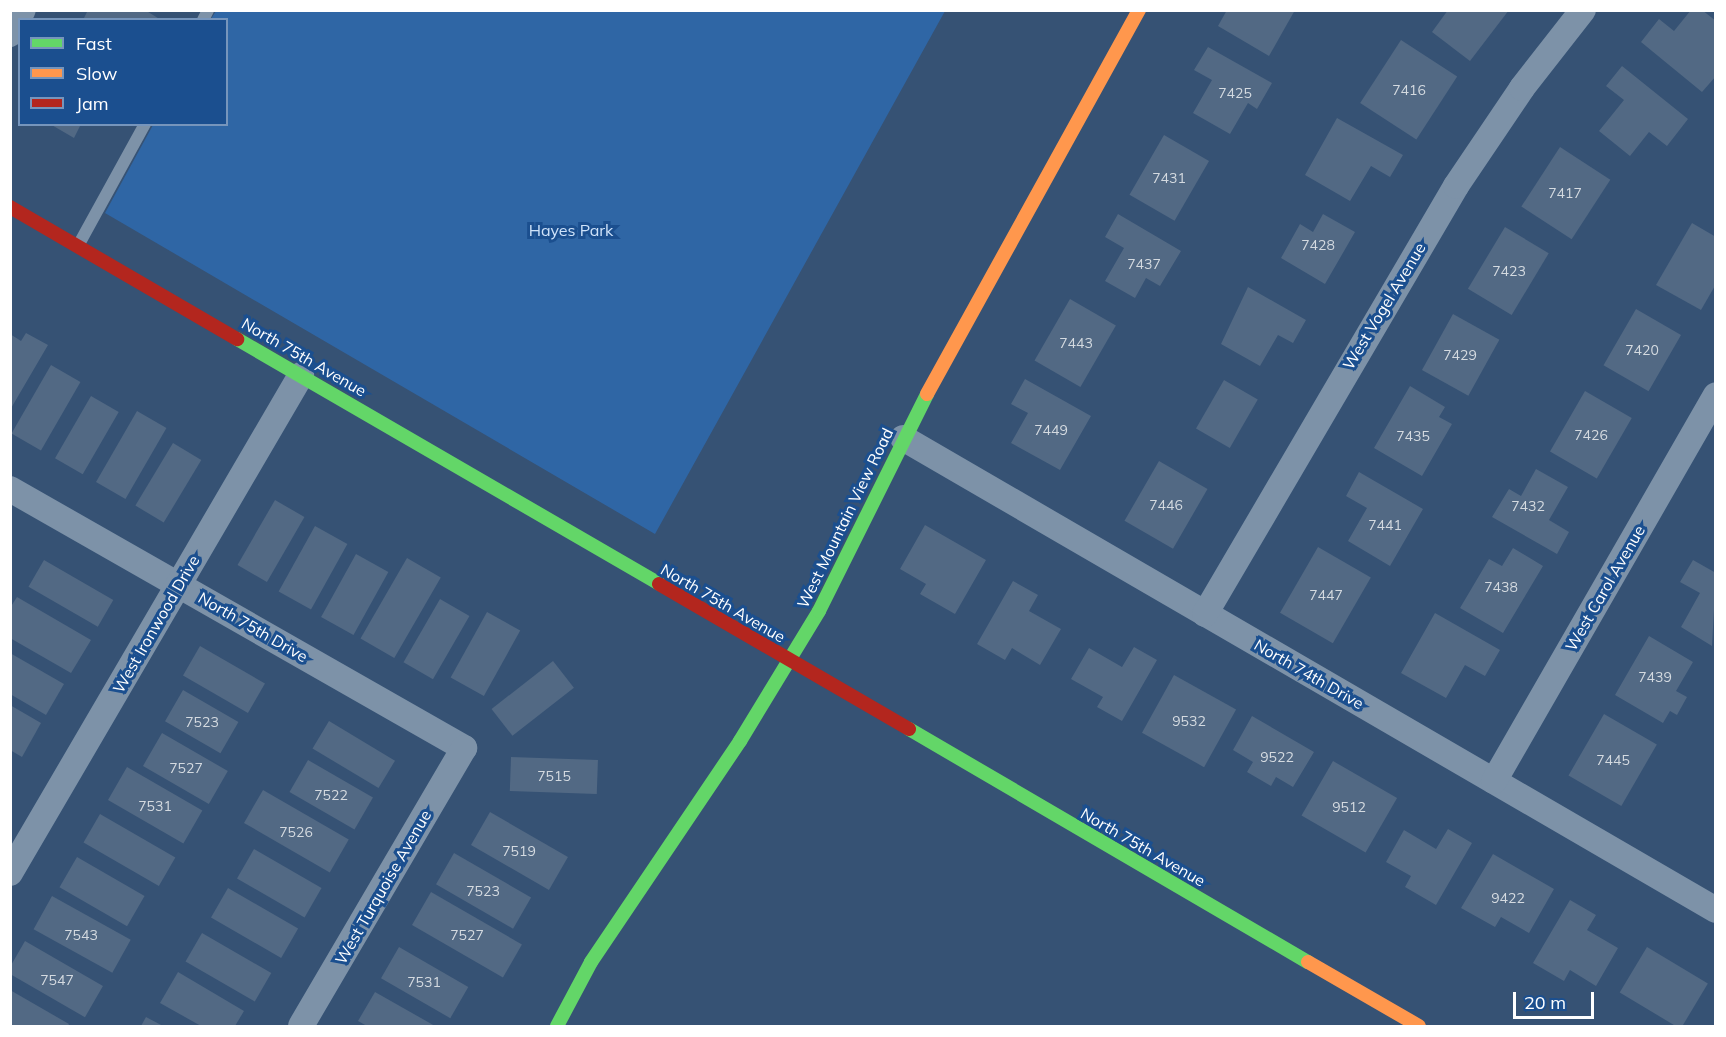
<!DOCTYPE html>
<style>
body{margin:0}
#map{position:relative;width:1726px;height:1037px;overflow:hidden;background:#365274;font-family:Mulish,sans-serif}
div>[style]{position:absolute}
.green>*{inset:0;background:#2f66a5}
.building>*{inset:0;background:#526984;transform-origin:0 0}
.lane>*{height:12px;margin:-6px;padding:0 6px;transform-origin:6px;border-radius:6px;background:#7d92a8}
.street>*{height:26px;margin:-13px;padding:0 13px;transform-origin:13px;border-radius:13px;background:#7d92a8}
.fast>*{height:14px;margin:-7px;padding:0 7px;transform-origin:7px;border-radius:7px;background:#63d668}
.slow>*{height:14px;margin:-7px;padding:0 7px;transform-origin:7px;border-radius:7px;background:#ff974d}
.jam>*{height:14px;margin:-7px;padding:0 7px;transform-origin:7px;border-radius:7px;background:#b3261e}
span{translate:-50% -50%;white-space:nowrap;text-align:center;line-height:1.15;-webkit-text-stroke:6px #1b4f8f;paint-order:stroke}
.number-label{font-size:14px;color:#d4dae0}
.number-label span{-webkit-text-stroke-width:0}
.park-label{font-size:16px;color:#cfe3fa}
.street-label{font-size:16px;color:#fff}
.frame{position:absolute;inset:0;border:12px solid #fff;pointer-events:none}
.legend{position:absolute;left:18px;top:18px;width:210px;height:108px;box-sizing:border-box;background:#1b4f8f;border:2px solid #7695bc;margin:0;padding:8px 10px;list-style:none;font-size:18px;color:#fff}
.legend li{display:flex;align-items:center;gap:12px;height:30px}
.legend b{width:30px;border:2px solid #7695bc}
.scale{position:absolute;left:1513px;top:992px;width:81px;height:27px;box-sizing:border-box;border:3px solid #fff;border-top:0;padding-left:8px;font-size:18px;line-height:21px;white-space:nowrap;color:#fff;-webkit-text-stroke:4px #1b4f8f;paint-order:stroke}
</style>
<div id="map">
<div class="green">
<div style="clip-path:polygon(216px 11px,216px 10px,945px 11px,655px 534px,105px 213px,153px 125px,226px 124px,226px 20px,211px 19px)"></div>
</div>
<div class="building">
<div style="clip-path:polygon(88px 10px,145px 10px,161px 20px,83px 20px)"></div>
<div style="clip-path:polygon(1227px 10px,1295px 10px,1269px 56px,1218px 26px)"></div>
<div style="clip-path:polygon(1448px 10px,1509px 10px,1470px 61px,1432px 32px)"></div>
<div style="clip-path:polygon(1691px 10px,1702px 10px,1716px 21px,1716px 76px,1702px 92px,1641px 42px,1659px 19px,1674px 31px)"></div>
<div style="left:1401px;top:40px;width:67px;height:75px;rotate:33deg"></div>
<div style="clip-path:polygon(1208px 47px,1272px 83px,1257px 109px,1248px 103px,1230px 134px,1193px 113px,1212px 80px,1194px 70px)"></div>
<div style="clip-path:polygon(1622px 66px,1688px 119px,1667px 146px,1649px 132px,1630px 156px,1599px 131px,1624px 100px,1606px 86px)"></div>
<div style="clip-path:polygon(1337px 118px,1403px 155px,1390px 177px,1371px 166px,1350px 201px,1305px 175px)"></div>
<div style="clip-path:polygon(50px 124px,81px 124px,74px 138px)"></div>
<div style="left:1164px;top:135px;width:52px;height:69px;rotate:30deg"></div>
<div style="left:1560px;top:147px;width:60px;height:71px;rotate:33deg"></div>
<div style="clip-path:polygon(1118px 214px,1181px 251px,1160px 286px,1146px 278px,1135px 298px,1105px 281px,1124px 248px,1105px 237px)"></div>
<div style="clip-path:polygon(1323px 214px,1355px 232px,1325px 284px,1281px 258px,1300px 224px,1313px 232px)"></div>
<div style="clip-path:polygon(1692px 223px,1716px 237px,1716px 284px,1701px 310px,1656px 285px)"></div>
<div style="left:1505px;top:227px;width:51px;height:72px;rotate:31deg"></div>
<div style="clip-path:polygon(1248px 287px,1306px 320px,1293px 343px,1278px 335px,1260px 366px,1221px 344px)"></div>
<div style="left:1070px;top:299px;width:53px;height:71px;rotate:30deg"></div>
<div style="left:1636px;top:309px;width:52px;height:65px;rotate:30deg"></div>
<div style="left:1453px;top:314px;width:53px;height:64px;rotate:29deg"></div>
<div style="clip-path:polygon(26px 333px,48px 345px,10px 410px,10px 334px,21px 341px)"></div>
<div style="left:51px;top:365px;width:34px;height:79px;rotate:30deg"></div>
<div style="clip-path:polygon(1025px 379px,1091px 416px,1060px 470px,1011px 443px,1028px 413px,1011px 404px)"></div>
<div style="left:1224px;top:380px;width:39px;height:56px;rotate:30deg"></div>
<div style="clip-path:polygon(1410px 386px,1445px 407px,1439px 417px,1452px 424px,1422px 476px,1374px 448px)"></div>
<div style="left:1585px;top:391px;width:54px;height:70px;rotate:30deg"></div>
<div style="left:91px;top:396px;width:32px;height:72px;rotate:30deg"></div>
<div style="left:137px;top:411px;width:34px;height:82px;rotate:30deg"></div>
<div style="left:173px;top:443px;width:33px;height:73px;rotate:31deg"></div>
<div style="left:1159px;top:461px;width:56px;height:69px;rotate:30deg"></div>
<div style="clip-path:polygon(1536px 469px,1568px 487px,1549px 520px,1569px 532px,1557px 554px,1492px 517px,1509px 489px,1521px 496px)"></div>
<div style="clip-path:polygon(1359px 472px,1423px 509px,1390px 566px,1348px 541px,1367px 508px,1346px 496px)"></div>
<div style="left:275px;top:500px;width:34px;height:75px;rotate:30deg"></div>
<div style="clip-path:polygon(925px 525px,986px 560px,955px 614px,920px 594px,926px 584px,900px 569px)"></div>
<div style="left:315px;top:526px;width:37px;height:75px;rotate:29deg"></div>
<div style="left:1318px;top:547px;width:61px;height:76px;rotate:30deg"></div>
<div style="clip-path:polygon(1513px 548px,1543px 566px,1503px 633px,1460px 608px,1489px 559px,1502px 566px)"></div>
<div style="left:356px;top:554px;width:37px;height:72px;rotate:29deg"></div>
<div style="left:407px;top:558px;width:39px;height:93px;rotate:30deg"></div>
<div style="left:44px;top:560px;width:80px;height:31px;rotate:30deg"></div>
<div style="clip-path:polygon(1693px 560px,1716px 573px,1712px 646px,1681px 627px,1700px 593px,1680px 582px)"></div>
<div style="clip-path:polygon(1013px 581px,1038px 595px,1029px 611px,1061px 629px,1040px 665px,1012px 648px,1005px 660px,977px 644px)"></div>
<div style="clip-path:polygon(17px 597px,91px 640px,71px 673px,10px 638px,10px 608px)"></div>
<div style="left:440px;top:599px;width:34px;height:73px;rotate:30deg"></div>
<div style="left:487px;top:612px;width:38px;height:75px;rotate:29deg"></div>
<div style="clip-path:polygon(1435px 613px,1500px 650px,1485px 676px,1465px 665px,1446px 698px,1401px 673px)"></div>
<div style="clip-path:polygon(1649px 636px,1693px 662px,1676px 691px,1687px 697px,1677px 715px,1670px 711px,1663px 723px,1615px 695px)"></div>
<div style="left:200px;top:646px;width:75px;height:34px;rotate:30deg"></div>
<div style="clip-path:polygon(1134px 647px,1157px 660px,1122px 721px,1097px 707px,1103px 697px,1071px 679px,1089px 648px,1122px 667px)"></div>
<div style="clip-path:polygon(10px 653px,64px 684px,46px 715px,10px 694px)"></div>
<div style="left:553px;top:661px;width:34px;height:78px;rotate:52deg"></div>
<div style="left:1174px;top:675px;width:71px;height:66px;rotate:29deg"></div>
<div style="left:183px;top:690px;width:64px;height:36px;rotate:30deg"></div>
<div style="clip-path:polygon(10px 705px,41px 723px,22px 757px,10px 750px)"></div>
<div style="left:1604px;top:714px;width:61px;height:71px;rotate:30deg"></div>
<div style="clip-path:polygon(1252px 716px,1314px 752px,1293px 787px,1276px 777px,1271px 786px,1247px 772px,1253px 762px,1233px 750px)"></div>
<div style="left:329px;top:721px;width:77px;height:32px;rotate:31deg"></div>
<div style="left:162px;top:733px;width:76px;height:38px;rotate:30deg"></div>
<div style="left:511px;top:757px;width:87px;height:34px;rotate:2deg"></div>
<div style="left:308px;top:760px;width:75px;height:37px;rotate:30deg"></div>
<div style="left:1333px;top:761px;width:74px;height:63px;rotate:30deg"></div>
<div style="left:127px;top:767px;width:87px;height:38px;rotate:30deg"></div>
<div style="left:263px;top:790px;width:99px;height:38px;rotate:30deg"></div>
<div style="left:490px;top:812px;width:90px;height:38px;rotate:30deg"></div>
<div style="left:100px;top:814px;width:87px;height:33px;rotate:30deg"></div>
<div style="clip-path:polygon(1448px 829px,1472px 843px,1436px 905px,1405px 887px,1411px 876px,1386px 862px,1404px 830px,1436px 849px)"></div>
<div style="left:254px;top:849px;width:78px;height:34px;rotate:30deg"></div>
<div style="left:454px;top:853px;width:89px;height:36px;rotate:30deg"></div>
<div style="clip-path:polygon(1493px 854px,1554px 889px,1529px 933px,1501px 917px,1495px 927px,1461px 908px)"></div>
<div style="left:77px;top:857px;width:78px;height:35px;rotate:30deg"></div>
<div style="left:228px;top:888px;width:81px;height:34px;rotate:30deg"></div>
<div style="left:431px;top:892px;width:105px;height:38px;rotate:30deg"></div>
<div style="left:52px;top:896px;width:90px;height:38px;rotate:29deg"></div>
<div style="clip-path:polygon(1570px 900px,1596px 915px,1587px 930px,1618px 948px,1596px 986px,1570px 970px,1564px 981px,1533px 963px)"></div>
<div style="left:202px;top:933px;width:80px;height:33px;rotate:30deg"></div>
<div style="left:25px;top:941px;width:90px;height:36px;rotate:30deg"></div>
<div style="left:399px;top:947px;width:80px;height:36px;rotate:30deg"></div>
<div style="left:1647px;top:947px;width:71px;height:53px;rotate:31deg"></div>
<div style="clip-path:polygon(178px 972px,244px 1011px,235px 1026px,201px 1026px,160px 1003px)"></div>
<div style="clip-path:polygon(10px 990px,69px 1024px,68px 1026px,10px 1026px)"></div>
<div style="clip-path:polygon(375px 992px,435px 1026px,367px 1026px,358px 1021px)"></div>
<div style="clip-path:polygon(146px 1017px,163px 1026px,141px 1026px)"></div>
</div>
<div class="lane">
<div style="left:203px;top:20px;width:11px;rotate:-63deg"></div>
<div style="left:79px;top:244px;width:137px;rotate:-61.2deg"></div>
</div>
<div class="street">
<div style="left:10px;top:34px;width:27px;rotate:-62deg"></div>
<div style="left:903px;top:438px;width:940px;rotate:30.14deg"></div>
<div style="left:10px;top:489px;width:523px;rotate:29.7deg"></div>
<div style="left:464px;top:748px;width:322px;rotate:120.4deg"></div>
<div style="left:1205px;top:614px;width:496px;rotate:-59.6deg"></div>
<div style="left:1456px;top:186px;width:118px;rotate:-56deg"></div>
<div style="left:1522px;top:88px;width:99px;rotate:-52deg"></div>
<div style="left:1494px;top:781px;width:445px;rotate:-60.1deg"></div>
<div style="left:10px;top:873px;width:577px;rotate:-59.7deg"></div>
</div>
<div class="fast">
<div style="left:237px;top:339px;width:488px;rotate:30.1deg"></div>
<div style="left:909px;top:729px;width:462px;rotate:30.3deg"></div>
<div style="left:557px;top:1026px;width:72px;rotate:-62deg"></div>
<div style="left:591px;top:962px;width:267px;rotate:-56deg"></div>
<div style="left:740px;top:741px;width:152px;rotate:-58.7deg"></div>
<div style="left:819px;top:611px;width:242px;rotate:-63.5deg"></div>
</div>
<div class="slow">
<div style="left:927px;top:394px;width:439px;rotate:-61.1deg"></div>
<div style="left:1308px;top:962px;width:128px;rotate:30deg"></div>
</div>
<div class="jam">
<div style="left:10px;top:207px;width:263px;rotate:30.2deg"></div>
<div style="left:659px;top:584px;width:289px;rotate:30.1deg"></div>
</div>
<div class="number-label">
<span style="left:1409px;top:90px">7416</span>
<span style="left:1235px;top:93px">7425</span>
<span style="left:1169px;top:178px">7431</span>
<span style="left:1565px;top:193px">7417</span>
<span style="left:1318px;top:245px">7428</span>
<span style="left:1144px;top:264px">7437</span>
<span style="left:1509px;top:271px">7423</span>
<span style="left:1076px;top:343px">7443</span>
<span style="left:1642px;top:350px">7420</span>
<span style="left:1460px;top:355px">7429</span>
<span style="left:1051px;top:430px">7449</span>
<span style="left:1591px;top:435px">7426</span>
<span style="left:1413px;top:436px">7435</span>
<span style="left:1166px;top:505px">7446</span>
<span style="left:1528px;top:506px">7432</span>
<span style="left:1385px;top:525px">7441</span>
<span style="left:1501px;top:587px">7438</span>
<span style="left:1326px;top:595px">7447</span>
<span style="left:1655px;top:677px">7439</span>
<span style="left:1189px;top:721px">9532</span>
<span style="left:202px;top:722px">7523</span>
<span style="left:1277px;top:757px">9522</span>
<span style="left:1613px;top:760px">7445</span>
<span style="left:186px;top:768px">7527</span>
<span style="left:554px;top:776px">7515</span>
<span style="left:331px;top:795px">7522</span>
<span style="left:155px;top:806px">7531</span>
<span style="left:1349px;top:807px">9512</span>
<span style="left:296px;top:832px">7526</span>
<span style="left:519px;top:851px">7519</span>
<span style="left:483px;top:891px">7523</span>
<span style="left:1508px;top:898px">9422</span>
<span style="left:81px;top:935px">7543</span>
<span style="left:467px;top:935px">7527</span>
<span style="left:57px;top:980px">7547</span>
<span style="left:424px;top:982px">7531</span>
</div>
<div class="park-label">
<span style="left:571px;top:230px">Hayes Park</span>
</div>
<div class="street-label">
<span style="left:1384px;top:306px;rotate:-59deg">West Vogel Avenue</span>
<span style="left:304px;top:357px;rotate:30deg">North 75th Avenue</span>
<span style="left:845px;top:518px;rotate:-64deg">West Mountain View Road</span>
<span style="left:1605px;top:588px;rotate:-60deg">West Carol Avenue</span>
<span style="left:723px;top:603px;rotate:30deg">North 75th Avenue</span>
<span style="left:156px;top:624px;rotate:-60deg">West Ironwood Drive</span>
<span style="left:253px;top:627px;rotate:30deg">North 75th Drive</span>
<span style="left:1309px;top:674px;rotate:30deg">North 74th Drive</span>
<span style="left:1143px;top:847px;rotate:30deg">North 75th Avenue</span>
<span style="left:383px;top:887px;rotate:-60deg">West Turquoise Avenue</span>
</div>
<div class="frame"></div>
<ul class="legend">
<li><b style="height:8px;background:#63d668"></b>Fast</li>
<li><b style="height:8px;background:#ff974d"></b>Slow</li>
<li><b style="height:8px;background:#b3261e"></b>Jam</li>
</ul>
<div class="scale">20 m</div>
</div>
